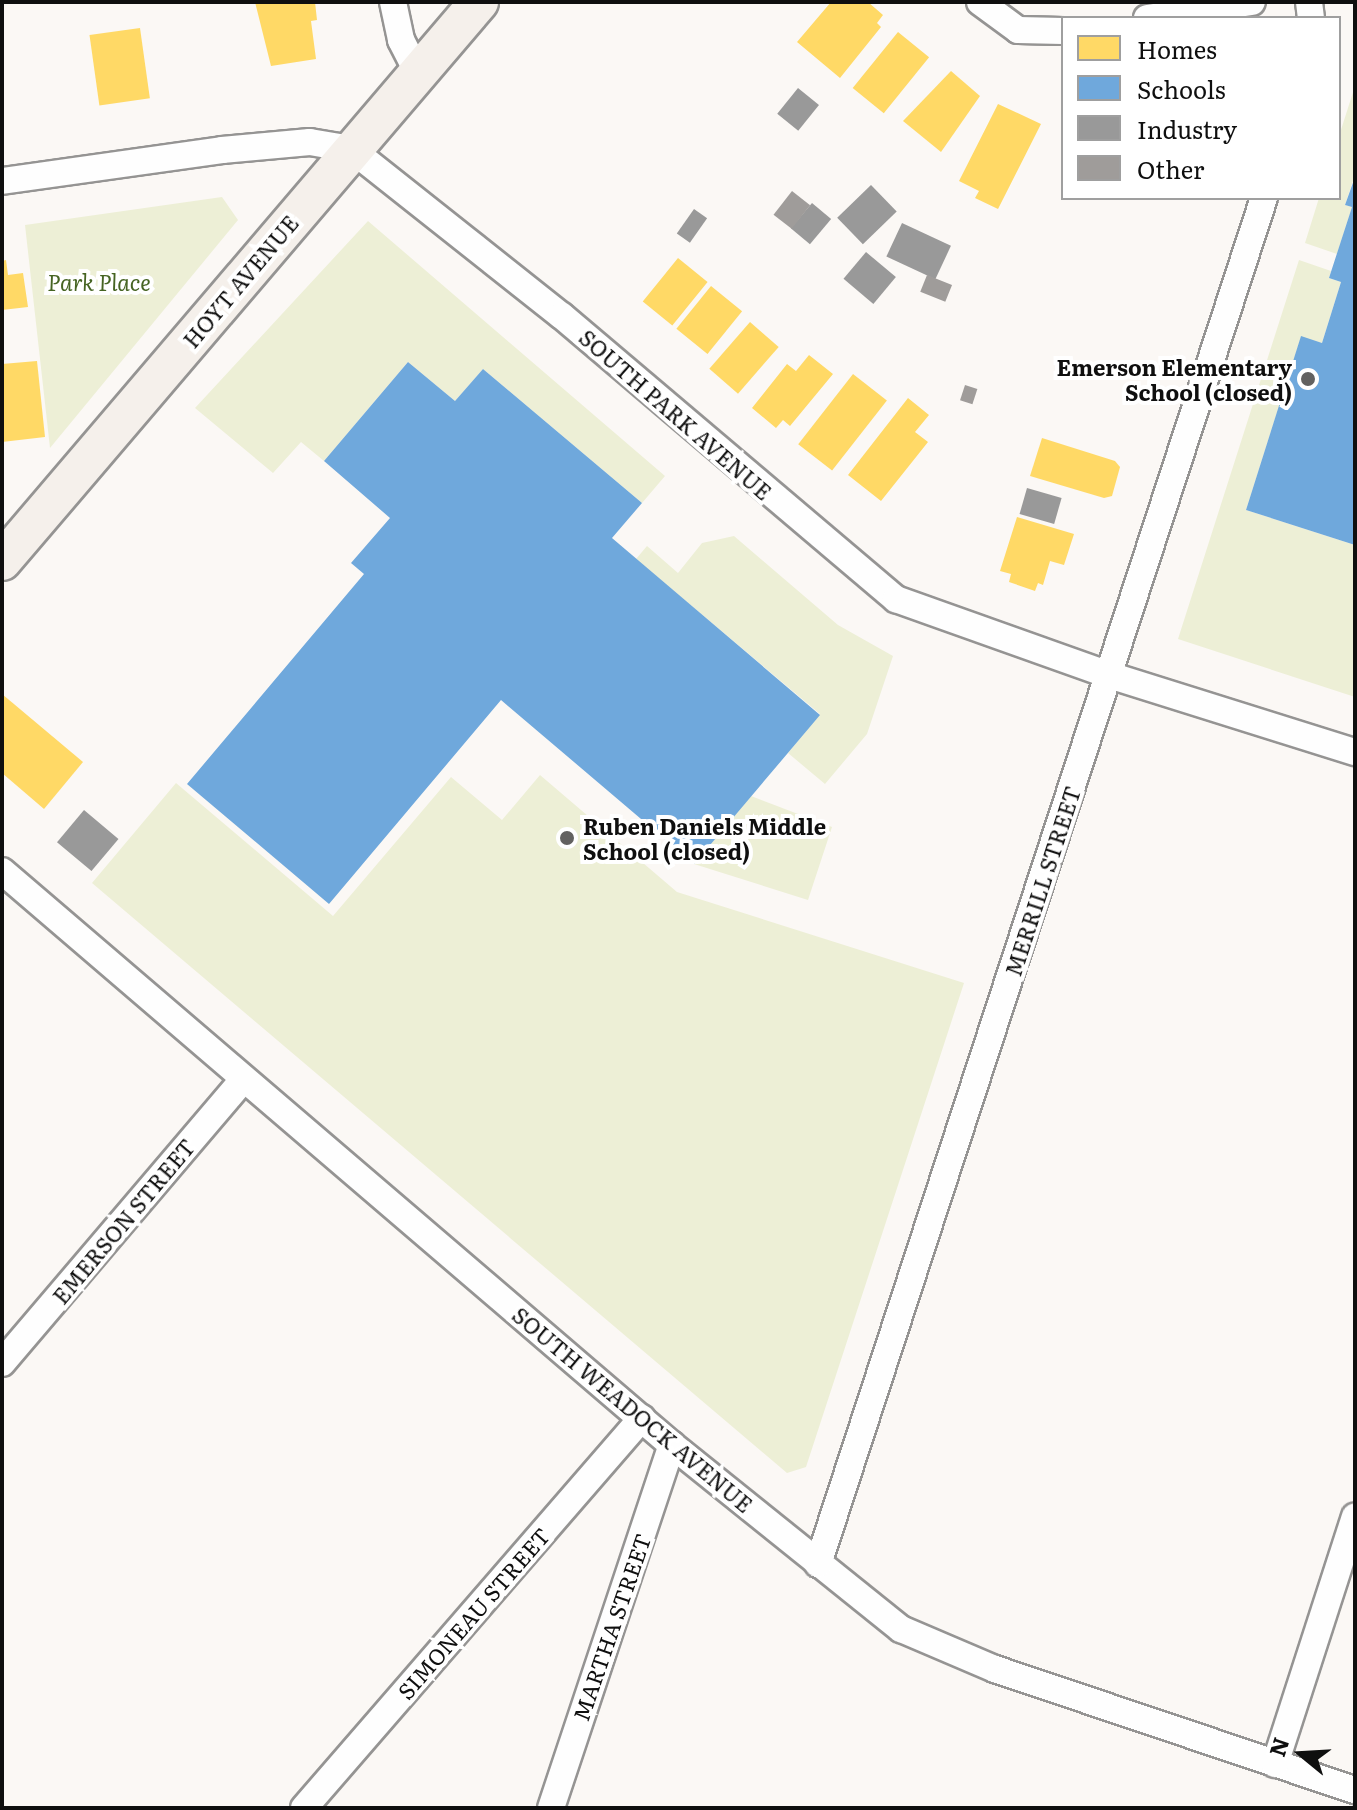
<!DOCTYPE html>
<style>
body{margin:0}
#map{position:relative;width:1357px;height:1810px;overflow:hidden;background:#fbf8f5;font-family:Literata,serif}
div>[style]{position:absolute}
.green>*{inset:0;background:#edefd6}
.homes>*{inset:0;background:#ffd966;transform-origin:0 0}
.schools>*{inset:0;background:#6fa8dc}
.industry>*{inset:0;background:#999;transform-origin:0 0}
.building>*{inset:0;background:#9f9c9a;transform-origin:0 0}
.roads{filter:drop-shadow(2px 0 #959493) drop-shadow(-2px 0 #959493) drop-shadow(0 2px #959493) drop-shadow(0 -2px #959493)}
.street>*{height:26px;margin:-13px;padding:0 13px;transform-origin:13px;border-radius:13px;background:#fefefe}
.secondary>*{height:38px;margin:-19px;padding:0 19px;transform-origin:19px;border-radius:19px;background:#f5f0eb}
.dots>*{width:22px;height:22px;translate:-50% -50%;box-sizing:border-box;border:4px solid #fff;border-radius:50%}
span{translate:-50% -50%;white-space:nowrap;text-align:center;line-height:1.15;-webkit-text-stroke:8px #fff;paint-order:stroke}
.street-label{font-size:22px;color:#0f0f0f}
.park-label{font-size:22px;color:#466423;font-style:italic}
.poi-label{font-size:22px;color:#0f0f0f;font-weight:700}
.right{translate:-100% -50%;text-align:right}
.left{translate:0 -50%;text-align:left}
.frame{position:absolute;inset:0;border:4px solid #0f0f0f;pointer-events:none}
.legend{position:absolute;left:1061px;top:16px;width:280px;height:184px;box-sizing:border-box;background:#fff;border:2px solid #9f9f9f;margin:0;padding:10px 14px;list-style:none;font-size:24px;color:#0f0f0f}
.legend li{display:flex;align-items:center;gap:16px;height:40px}
.legend b{width:40px;border:2px solid #9f9f9f}
.north{position:absolute;left:1261px;top:1714px;width:80px;height:80px;-webkit-text-stroke:6px #fff;paint-order:stroke;rotate:288deg;font-size:22px;font-weight:700;line-height:32px;text-align:center;color:#0f0f0f}
.north::after{content:'';display:block;margin:auto;width:28px;height:36px;background:#0f0f0f;clip-path:polygon(50% 0,100% 100%,50% 72%,0 100%)}
</style>
<div id="map">
<div class="green">
<div style="clip-path:polygon(1355px 86px,1355px 175px,1345px 205px,1352px 207px,1337px 254px,1305px 243px,1319px 198px,1339px 198px,1339px 136px)"></div>
<div style="clip-path:polygon(222px 197px,238px 220px,50px 448px,25px 225px)"></div>
<div style="clip-path:polygon(368px 221px,665px 476px,642px 503px,483px 369px,455px 401px,408px 362px,324px 461px,301px 442px,273px 473px,195px 408px)"></div>
<div style="clip-path:polygon(1299px 260px,1331px 271px,1329px 278px,1341px 282px,1322px 343px,1301px 337px,1246px 510px,1355px 545px,1355px 697px,1178px 639px)"></div>
<div style="clip-path:polygon(734px 536px,838px 625px,893px 656px,867px 734px,825px 784px,788px 753px,820px 714px,636px 559px,647px 546px,678px 573px,702px 543px)"></div>
<div style="clip-path:polygon(540px 775px,677px 892px,964px 983px,806px 1467px,787px 1473px,92px 883px,176px 783px,333px 916px,451px 777px,502px 820px)"></div>
<div style="clip-path:polygon(751px 796px,832px 827px,808px 900px,694px 864px)"></div>
</div>
<div class="homes">
<div style="clip-path:polygon(255px 2px,315px 2px,317px 20px,311px 21px,316px 59px,271px 66px)"></div>
<div style="clip-path:polygon(831px 2px,868px 2px,883px 15px,877px 23px,881px 27px,840px 78px,797px 42px)"></div>
<div style="left:140px;top:28px;width:71px;height:51px;rotate:82deg"></div>
<div style="left:898px;top:32px;width:40px;height:72px;rotate:39deg"></div>
<div style="clip-path:polygon(951px 71px,980px 96px,941px 152px,903px 121px)"></div>
<div style="clip-path:polygon(998px 104px,1041px 124px,998px 209px,975px 198px,979px 191px,959px 181px)"></div>
<div style="left:678px;top:258px;width:38px;height:56px;rotate:39deg"></div>
<div style="clip-path:polygon(6px 260px,8px 275px,23px 273px,28px 307px,2px 310px,2px 261px)"></div>
<div style="left:711px;top:286px;width:40px;height:55px;rotate:39deg"></div>
<div style="left:750px;top:322px;width:38px;height:62px;rotate:41deg"></div>
<div style="clip-path:polygon(809px 355px,833px 374px,790px 426px,783px 420px,776px 428px,752px 408px,787px 364px,796px 371px)"></div>
<div style="clip-path:polygon(37px 361px,45px 437px,2px 442px,2px 364px)"></div>
<div style="left:853px;top:374px;width:43px;height:89px;rotate:38deg"></div>
<div style="clip-path:polygon(908px 398px,929px 415px,915px 432px,928px 442px,881px 501px,848px 475px)"></div>
<div style="clip-path:polygon(1042px 438px,1115px 461px,1120px 467px,1112px 496px,1104px 498px,1030px 476px)"></div>
<div style="clip-path:polygon(1017px 517px,1074px 534px,1064px 565px,1050px 561px,1043px 585px,1038px 583px,1035px 591px,1009px 582px,1011px 574px,1000px 571px)"></div>
<div style="clip-path:polygon(2px 694px,83px 762px,44px 809px,2px 773px)"></div>
</div>
<div class="schools">
<div style="clip-path:polygon(1355px 177px,1355px 545px,1246px 510px,1301px 336px,1322px 343px,1341px 282px,1329px 278px,1352px 207px,1345px 205px)"></div>
<div style="clip-path:polygon(408px 362px,455px 401px,483px 369px,642px 503px,612px 538px,820px 715px,694px 864px,501px 700px,329px 904px,187px 784px,364px 574px,351px 563px,390px 518px,324px 461px)"></div>
</div>
<div class="industry">
<div style="left:798px;top:88px;width:27px;height:33px;rotate:39deg"></div>
<div style="left:871px;top:185px;width:37px;height:47px;rotate:46deg"></div>
<div style="left:812px;top:203px;width:25px;height:33px;rotate:40deg"></div>
<div style="left:694px;top:209px;width:16px;height:30px;rotate:35deg"></div>
<div style="left:902px;top:223px;width:54px;height:37px;rotate:25deg"></div>
<div style="left:866px;top:252px;width:39px;height:35px;rotate:40deg"></div>
<div style="left:1027px;top:488px;width:36px;height:27px;rotate:16deg"></div>
<div style="left:84px;top:810px;width:45px;height:42px;rotate:40deg"></div>
</div>
<div class="building">
<div style="left:792px;top:191px;width:23px;height:30px;rotate:38deg"></div>
<div style="left:927px;top:275px;width:27px;height:18px;rotate:22deg"></div>
<div style="left:965px;top:385px;width:13px;height:16px;rotate:18deg"></div>
</div>
<div class="roads">
<div class="street">
<div style="left:393px;top:2px;width:39px;rotate:78deg"></div>
<div style="left:401px;top:40px;width:38px;rotate:63deg"></div>
<div style="left:980px;top:2px;width:47px;rotate:36.4deg"></div>
<div style="left:1018px;top:30px;width:45px;rotate:1.3deg"></div>
<div style="left:1309px;top:2px;width:16px;rotate:83deg"></div>
<div style="left:1147px;top:18px;width:106px;rotate:-8.7deg"></div>
<div style="left:2px;top:181px;width:222px;rotate:-8deg"></div>
<div style="left:222px;top:150px;width:88px;rotate:-5.2deg"></div>
<div style="left:310px;top:142px;width:42px;rotate:9.7deg"></div>
<div style="left:351px;top:149px;width:269px;rotate:38.4deg"></div>
<div style="left:562px;top:316px;width:438px;rotate:40.3deg"></div>
<div style="left:896px;top:599px;width:226px;rotate:19.6deg"></div>
<div style="left:1109px;top:675px;width:258px;rotate:17.4deg"></div>
<div style="left:2px;top:871px;width:882px;rotate:40.59deg"></div>
<div style="left:672px;top:1445px;width:294px;rotate:38.8deg"></div>
<div style="left:901px;top:1629px;width:102px;rotate:23.1deg"></div>
<div style="left:995px;top:1669px;width:380px;rotate:18.6deg"></div>
<div style="left:2px;top:1363px;width:373px;rotate:-49.6deg"></div>
<div style="left:818px;top:1564px;width:1437px;rotate:-71.92deg"></div>
<div style="left:1275px;top:1764px;width:260px;rotate:-72.1deg"></div>
<div style="left:304px;top:1808px;width:516px;rotate:-49.09deg"></div>
<div style="left:551px;top:1808px;width:383px;rotate:-71.6deg"></div>
</div>
<div class="secondary">
<div style="left:2px;top:561px;width:735px;rotate:-49.53deg"></div>
</div>
</div>
<div class="dots">
<div style="left:1308px;top:379px;background:#626160"></div>
<div style="left:567px;top:838px;background:#626160"></div>
</div>
<div class="street-label">
<span style="left:240px;top:281px;rotate:-50deg">HOYT AVENUE</span>
<span style="left:676px;top:414px;rotate:41deg">SOUTH PARK AVENUE</span>
<span style="left:1042px;top:881px;rotate:-72deg">MERRILL STREET</span>
<span style="left:123px;top:1221px;rotate:-50deg">EMERSON STREET</span>
<span style="left:633px;top:1409px;rotate:40deg">SOUTH WEADOCK AVENUE</span>
<span style="left:473px;top:1613px;rotate:-49deg">SIMONEAU STREET</span>
<span style="left:611px;top:1627px;rotate:-71deg">MARTHA STREET</span>
</div>
<div class="park-label">
<span style="left:99px;top:282px">Park Place</span>
</div>
<div class="poi-label">
<span class="right" style="left:1292px;top:379px">Emerson Elementary<br>School (closed)</span>
<span class="left" style="left:583px;top:838px">Ruben Daniels Middle<br>School (closed)</span>
</div>
<div class="frame"></div>
<ul class="legend">
<li><b style="height:22px;background:#ffd966"></b>Homes</li>
<li><b style="height:22px;background:#6fa8dc"></b>Schools</li>
<li><b style="height:22px;background:#999"></b>Industry</li>
<li><b style="height:22px;background:#9f9c9a"></b>Other</li>
</ul>
<div class="north">N</div>
</div>
